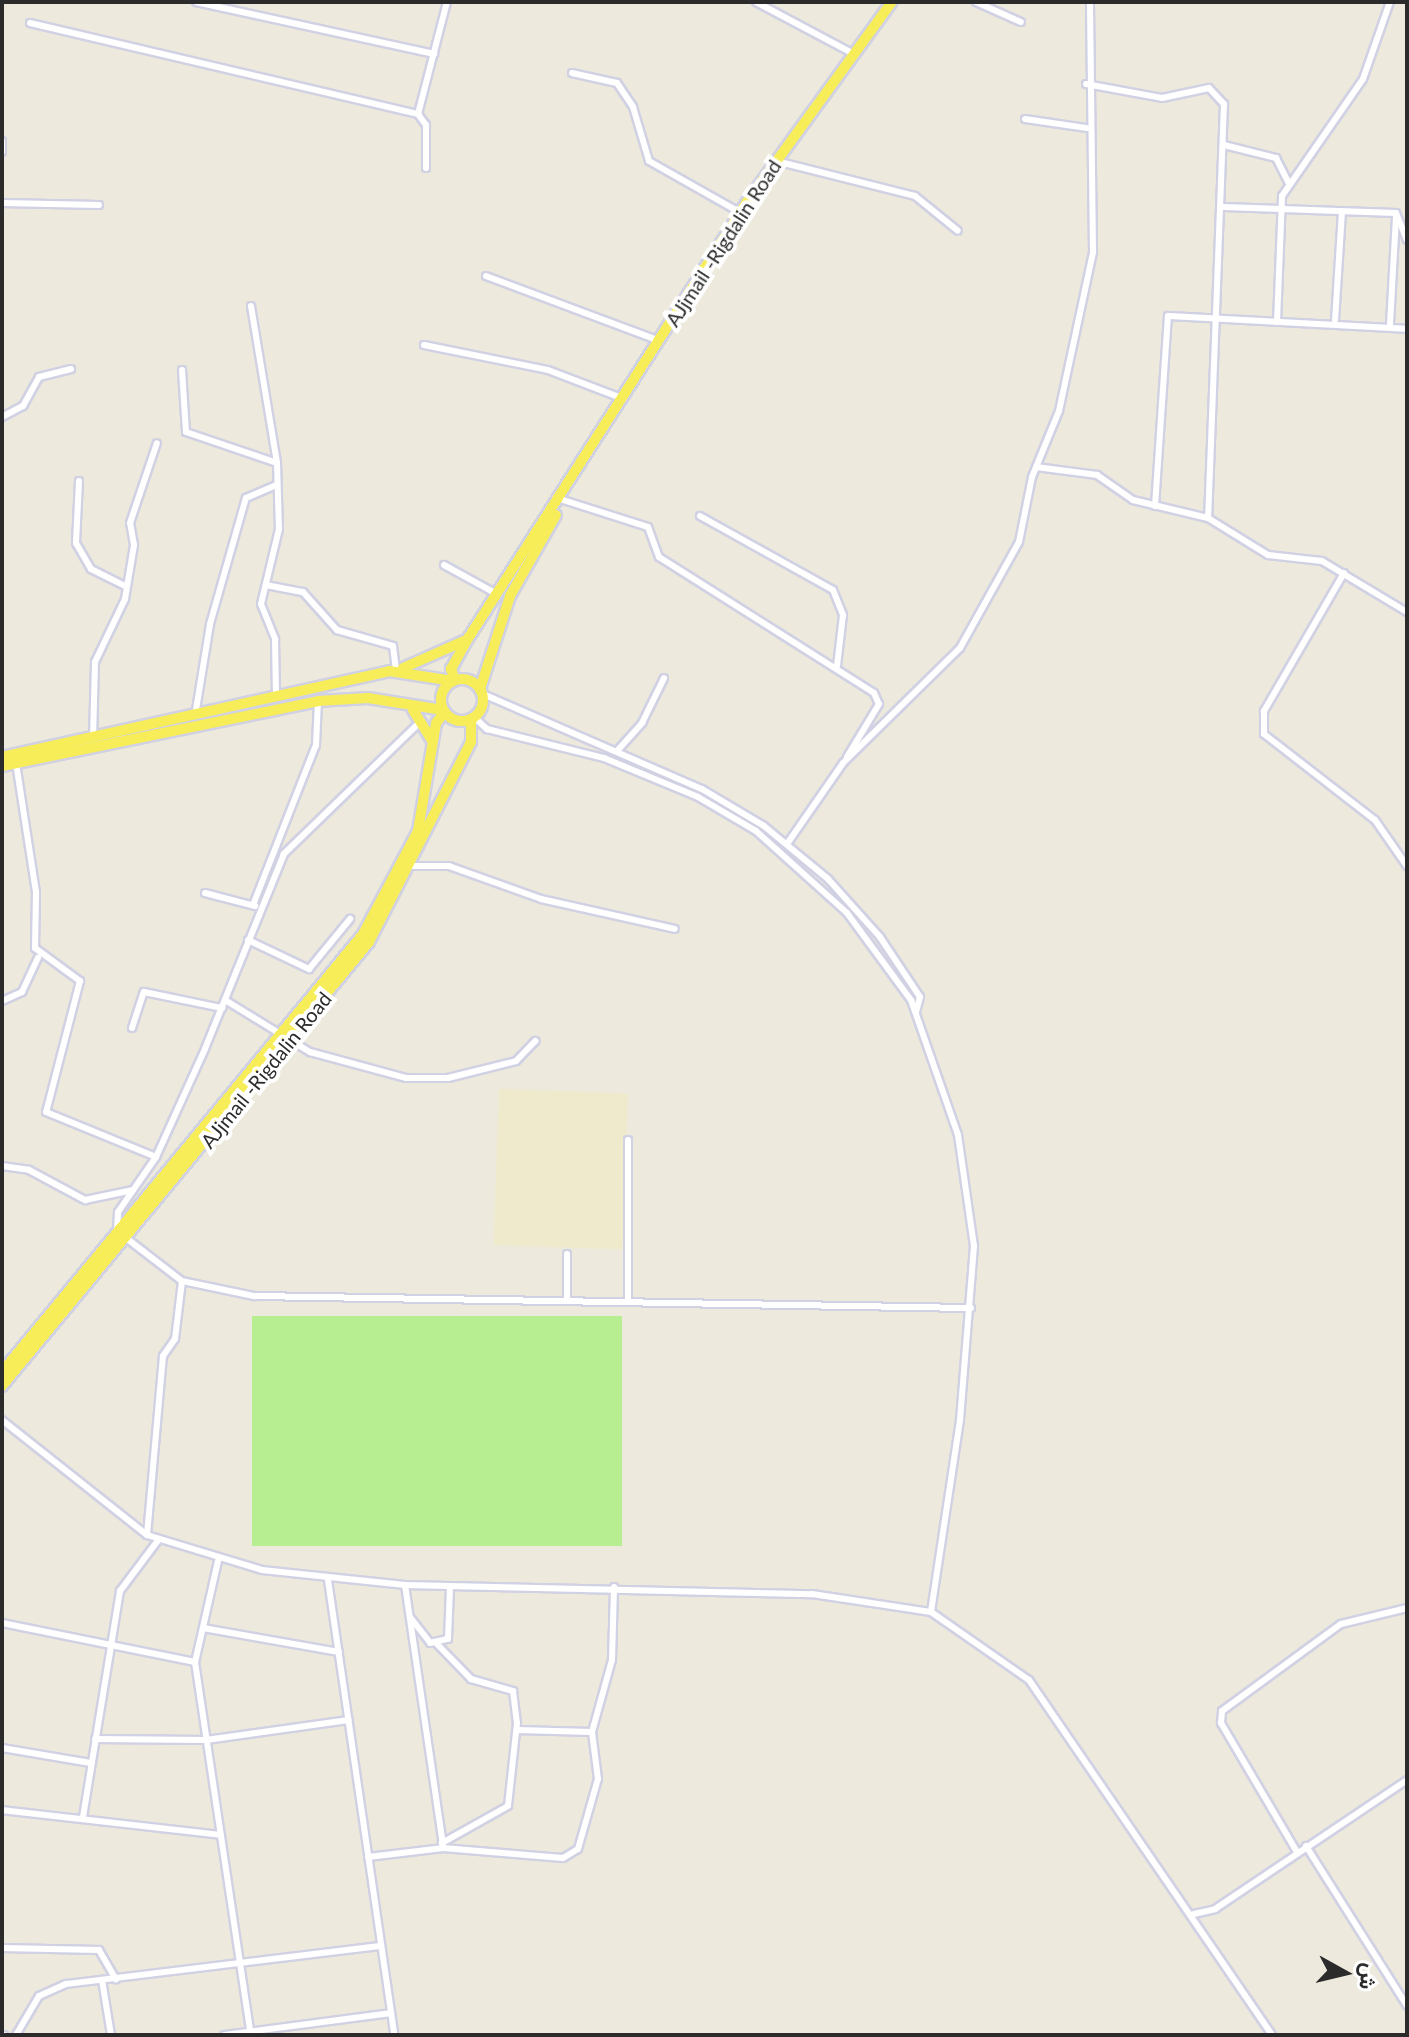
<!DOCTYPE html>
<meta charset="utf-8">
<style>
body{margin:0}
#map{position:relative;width:1409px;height:2037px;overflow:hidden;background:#ede9dc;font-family:Lato,Vazirmatn,sans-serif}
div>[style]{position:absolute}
.education>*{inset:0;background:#efeacb;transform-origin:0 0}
.pitch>*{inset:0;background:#b7ee91;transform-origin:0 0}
.roads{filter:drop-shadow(2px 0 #d1d1e4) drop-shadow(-2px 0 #d1d1e4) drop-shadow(0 2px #d1d1e4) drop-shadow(0 -2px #d1d1e4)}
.minor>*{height:6px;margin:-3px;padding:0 3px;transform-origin:3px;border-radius:3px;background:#fff}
.primary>*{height:10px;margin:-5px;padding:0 5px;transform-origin:5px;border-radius:5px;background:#f6ed58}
.primary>.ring{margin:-5px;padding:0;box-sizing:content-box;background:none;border:10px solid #f6ed58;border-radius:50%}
span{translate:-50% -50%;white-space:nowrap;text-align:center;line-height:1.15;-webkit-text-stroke:8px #fff;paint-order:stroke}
.street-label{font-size:20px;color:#2b2b2b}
.frame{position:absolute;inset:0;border:4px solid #2b2b2b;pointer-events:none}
.north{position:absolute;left:1305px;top:1933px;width:80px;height:80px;-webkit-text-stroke:6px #fff;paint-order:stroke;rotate:98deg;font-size:22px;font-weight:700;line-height:32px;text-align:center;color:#2b2b2b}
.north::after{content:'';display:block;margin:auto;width:28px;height:36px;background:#2b2b2b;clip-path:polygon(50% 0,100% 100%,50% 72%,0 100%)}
</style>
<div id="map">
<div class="education">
<div style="left:499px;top:1089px;width:129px;height:156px;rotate:2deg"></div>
</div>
<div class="pitch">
<div style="left:252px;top:1316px;width:370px;height:230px"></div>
</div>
<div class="roads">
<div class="minor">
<div style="left:196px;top:2px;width:244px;rotate:12.3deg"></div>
<div style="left:756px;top:2px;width:109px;rotate:28deg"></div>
<div style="left:976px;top:2px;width:49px;rotate:24deg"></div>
<div style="left:30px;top:23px;width:399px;rotate:13.2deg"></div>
<div style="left:572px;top:73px;width:46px;rotate:12.5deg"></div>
<div style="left:617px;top:83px;width:29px;rotate:56deg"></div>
<div style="left:633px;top:107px;width:56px;rotate:73.5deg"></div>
<div style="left:649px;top:161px;width:106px;rotate:29.5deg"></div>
<div style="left:1086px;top:84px;width:77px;rotate:10.4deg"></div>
<div style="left:1162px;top:98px;width:48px;rotate:-12deg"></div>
<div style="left:1209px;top:88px;width:22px;rotate:47deg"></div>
<div style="left:1224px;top:104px;width:414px;rotate:92.2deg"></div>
<div style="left:1025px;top:119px;width:63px;rotate:8.3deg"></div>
<div style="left:2px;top:141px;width:11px;rotate:90deg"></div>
<div style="left:1224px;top:145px;width:54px;rotate:14deg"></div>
<div style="left:1276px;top:158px;width:27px;rotate:63deg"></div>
<div style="left:776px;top:161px;width:143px;rotate:14.1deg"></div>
<div style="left:915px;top:196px;width:55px;rotate:39.1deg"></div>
<div style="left:426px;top:168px;width:43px;rotate:-90deg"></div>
<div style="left:426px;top:125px;width:14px;rotate:-126deg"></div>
<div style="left:418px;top:114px;width:116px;rotate:-75.5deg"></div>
<div style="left:2px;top:203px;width:97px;rotate:1.2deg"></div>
<div style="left:1224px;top:207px;width:172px;rotate:2deg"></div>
<div style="left:1396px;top:213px;width:29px;rotate:68deg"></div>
<div style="left:486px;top:276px;width:186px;rotate:20.5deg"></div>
<div style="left:251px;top:306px;width:159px;rotate:80.6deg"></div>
<div style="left:277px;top:463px;width:66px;rotate:88.3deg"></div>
<div style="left:279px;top:529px;width:77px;rotate:103.5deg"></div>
<div style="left:261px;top:604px;width:38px;rotate:68deg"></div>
<div style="left:275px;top:639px;width:58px;rotate:89deg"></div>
<div style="left:1335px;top:320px;width:108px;rotate:-86.3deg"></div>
<div style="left:1277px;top:322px;width:126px;rotate:-87.7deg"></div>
<div style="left:1282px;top:196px;width:142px;rotate:-55.3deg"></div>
<div style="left:1363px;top:79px;width:82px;rotate:-70.7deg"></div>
<div style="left:1390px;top:324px;width:107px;rotate:-86.8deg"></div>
<div style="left:424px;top:345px;width:126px;rotate:11.4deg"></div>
<div style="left:548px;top:370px;width:81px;rotate:20.9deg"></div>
<div style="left:182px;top:370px;width:62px;rotate:86.3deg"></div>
<div style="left:186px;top:432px;width:96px;rotate:18.8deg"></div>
<div style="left:2px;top:417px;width:24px;rotate:-28deg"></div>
<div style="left:23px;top:406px;width:33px;rotate:-61deg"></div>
<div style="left:39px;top:377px;width:33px;rotate:-14deg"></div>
<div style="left:1036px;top:467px;width:62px;rotate:7.5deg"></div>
<div style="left:1097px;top:475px;width:44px;rotate:34.8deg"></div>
<div style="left:1133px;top:500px;width:77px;rotate:13.5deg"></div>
<div style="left:1208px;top:518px;width:70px;rotate:31.7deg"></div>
<div style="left:1268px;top:555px;width:54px;rotate:6.3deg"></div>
<div style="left:1322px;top:561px;width:99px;rotate:31deg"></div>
<div style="left:79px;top:481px;width:62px;rotate:92.8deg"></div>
<div style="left:76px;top:543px;width:30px;rotate:60deg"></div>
<div style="left:91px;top:569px;width:40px;rotate:26.6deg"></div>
<div style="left:560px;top:499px;width:92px;rotate:17.7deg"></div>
<div style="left:648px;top:527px;width:32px;rotate:70deg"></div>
<div style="left:659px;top:557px;width:254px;rotate:32.3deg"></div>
<div style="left:874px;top:693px;width:12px;rotate:66deg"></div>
<div style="left:879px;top:704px;width:62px;rotate:121.1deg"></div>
<div style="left:1155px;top:506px;width:190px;rotate:-86.1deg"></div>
<div style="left:1168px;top:316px;width:239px;rotate:3.1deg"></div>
<div style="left:700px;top:516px;width:152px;rotate:29.1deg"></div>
<div style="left:833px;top:590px;width:27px;rotate:68deg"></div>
<div style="left:843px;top:615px;width:51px;rotate:96.7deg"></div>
<div style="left:444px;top:565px;width:60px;rotate:28.7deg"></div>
<div style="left:1344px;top:573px;width:160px;rotate:120.1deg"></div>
<div style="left:1264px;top:711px;width:23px;rotate:90deg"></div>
<div style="left:1264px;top:734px;width:140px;rotate:37.8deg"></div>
<div style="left:1375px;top:820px;width:56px;rotate:55.2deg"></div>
<div style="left:266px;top:585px;width:38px;rotate:11deg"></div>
<div style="left:303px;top:592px;width:51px;rotate:48.2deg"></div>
<div style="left:337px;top:630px;width:58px;rotate:15.9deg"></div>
<div style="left:393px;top:646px;width:23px;rotate:83deg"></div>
<div style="left:483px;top:694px;width:239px;rotate:23.5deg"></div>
<div style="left:702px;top:789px;width:72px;rotate:30.8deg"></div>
<div style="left:764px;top:826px;width:83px;rotate:39.6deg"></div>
<div style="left:828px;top:879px;width:78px;rotate:48.1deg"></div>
<div style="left:880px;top:937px;width:72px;rotate:56.3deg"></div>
<div style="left:920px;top:997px;width:16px;rotate:105deg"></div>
<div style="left:195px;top:716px;width:93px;rotate:-80.7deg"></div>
<div style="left:210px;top:624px;width:131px;rotate:-74.1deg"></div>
<div style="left:246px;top:498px;width:33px;rotate:-23deg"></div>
<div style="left:474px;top:717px;width:18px;rotate:43deg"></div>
<div style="left:487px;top:729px;width:121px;rotate:13.9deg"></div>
<div style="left:604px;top:758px;width:102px;rotate:22.5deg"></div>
<div style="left:698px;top:797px;width:67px;rotate:30.4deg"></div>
<div style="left:756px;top:831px;width:122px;rotate:42deg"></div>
<div style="left:847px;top:913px;width:108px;rotate:53.7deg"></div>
<div style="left:911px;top:1000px;width:143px;rotate:70.8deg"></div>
<div style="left:958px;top:1135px;width:112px;rotate:81.8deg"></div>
<div style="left:974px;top:1246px;width:175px;rotate:94.6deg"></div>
<div style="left:960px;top:1420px;width:194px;rotate:98.6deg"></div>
<div style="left:420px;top:722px;width:190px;rotate:135.9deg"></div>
<div style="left:284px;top:854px;width:210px;rotate:112.1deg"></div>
<div style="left:205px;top:1049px;width:119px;rotate:114.4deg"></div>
<div style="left:156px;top:1157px;width:67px;rotate:124.6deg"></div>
<div style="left:118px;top:1212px;width:19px;rotate:93deg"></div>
<div style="left:117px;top:1231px;width:82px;rotate:37.6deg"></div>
<div style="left:182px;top:1281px;width:74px;rotate:11.8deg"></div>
<div style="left:254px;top:1296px;width:717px;rotate:0.96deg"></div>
<div style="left:93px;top:739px;width:77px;rotate:-88.5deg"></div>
<div style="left:95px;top:662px;width:70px;rotate:-64.5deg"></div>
<div style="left:125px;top:599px;width:55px;rotate:-80.5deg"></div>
<div style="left:134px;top:545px;width:22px;rotate:-100deg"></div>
<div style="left:130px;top:523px;width:84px;rotate:-71.4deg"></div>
<div style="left:617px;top:751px;width:38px;rotate:-48deg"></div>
<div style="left:642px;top:723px;width:50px;rotate:-63.9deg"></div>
<div style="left:16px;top:763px;width:131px;rotate:81.2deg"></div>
<div style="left:36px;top:892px;width:56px;rotate:91deg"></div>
<div style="left:35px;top:948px;width:56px;rotate:36.3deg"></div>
<div style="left:80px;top:981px;width:135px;rotate:104.5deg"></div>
<div style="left:46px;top:1112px;width:119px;rotate:22.2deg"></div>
<div style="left:787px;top:844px;width:98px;rotate:-55.3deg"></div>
<div style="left:843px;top:763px;width:164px;rotate:-44.5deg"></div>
<div style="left:960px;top:648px;width:121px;rotate:-60.9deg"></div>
<div style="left:1019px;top:542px;width:66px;rotate:-78.7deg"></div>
<div style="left:1032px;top:477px;width:71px;rotate:-67.8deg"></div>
<div style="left:1059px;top:411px;width:163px;rotate:-77.9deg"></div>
<div style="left:1093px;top:252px;width:250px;rotate:-90.7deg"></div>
<div style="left:412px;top:866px;width:37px"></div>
<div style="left:449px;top:866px;width:98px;rotate:19.7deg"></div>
<div style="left:541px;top:899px;width:137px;rotate:12.6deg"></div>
<div style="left:205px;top:893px;width:52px;rotate:14.6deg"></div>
<div style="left:253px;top:905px;width:172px;rotate:-68.5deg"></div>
<div style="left:316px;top:745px;width:44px;rotate:-87.4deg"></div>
<div style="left:248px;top:940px;width:68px;rotate:25.4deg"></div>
<div style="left:309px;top:969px;width:65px;rotate:-50.6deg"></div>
<div style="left:225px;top:1000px;width:100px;rotate:31.5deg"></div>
<div style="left:310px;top:1052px;width:99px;rotate:15.2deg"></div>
<div style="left:406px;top:1078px;width:42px"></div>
<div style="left:448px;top:1078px;width:70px;rotate:-14deg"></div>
<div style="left:516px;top:1061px;width:28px;rotate:-46deg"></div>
<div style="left:2px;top:1001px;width:22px;rotate:-24deg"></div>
<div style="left:22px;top:992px;width:38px;rotate:-65deg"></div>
<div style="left:132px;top:1028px;width:38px;rotate:-72deg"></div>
<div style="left:144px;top:992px;width:80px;rotate:11.6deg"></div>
<div style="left:2px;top:1166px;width:27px;rotate:8deg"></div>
<div style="left:29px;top:1170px;width:64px;rotate:28.2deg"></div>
<div style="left:85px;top:1200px;width:49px;rotate:-11.8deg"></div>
<div style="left:567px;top:1298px;width:44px;rotate:-90deg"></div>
<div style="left:628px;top:1299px;width:159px;rotate:-90deg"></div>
<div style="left:2px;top:1420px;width:185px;rotate:38.4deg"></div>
<div style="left:147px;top:1535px;width:120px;rotate:16.9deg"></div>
<div style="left:262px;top:1570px;width:144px;rotate:6deg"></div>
<div style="left:405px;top:1585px;width:407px;rotate:1.3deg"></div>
<div style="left:812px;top:1594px;width:120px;rotate:8.6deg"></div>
<div style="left:931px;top:1612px;width:119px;rotate:34.8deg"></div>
<div style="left:1029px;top:1680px;width:430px;rotate:55.6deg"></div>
<div style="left:147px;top:1535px;width:180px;rotate:-84.9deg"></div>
<div style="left:163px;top:1356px;width:21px;rotate:-55deg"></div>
<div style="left:175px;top:1339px;width:58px;rotate:-83.1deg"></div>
<div style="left:218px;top:1561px;width:104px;rotate:102.8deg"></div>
<div style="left:195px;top:1662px;width:374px;rotate:81.5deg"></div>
<div style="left:328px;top:1580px;width:460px;rotate:81.7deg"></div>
<div style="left:405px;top:1585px;width:263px;rotate:81.7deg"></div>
<div style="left:410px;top:1617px;width:33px;rotate:52deg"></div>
<div style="left:430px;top:1643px;width:18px;rotate:-13deg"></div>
<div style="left:448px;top:1639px;width:52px;rotate:-87.8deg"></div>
<div style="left:2px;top:1623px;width:197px;rotate:11.4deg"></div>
<div style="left:203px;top:1628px;width:138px;rotate:10deg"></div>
<div style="left:437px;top:1644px;width:49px;rotate:45.8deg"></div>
<div style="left:471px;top:1679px;width:44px;rotate:15.9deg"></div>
<div style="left:513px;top:1691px;width:32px;rotate:83deg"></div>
<div style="left:517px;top:1723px;width:83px;rotate:96.2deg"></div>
<div style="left:508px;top:1806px;width:76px;rotate:150.7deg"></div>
<div style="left:517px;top:1730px;width:75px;rotate:1.5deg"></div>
<div style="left:95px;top:1739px;width:111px;rotate:0.5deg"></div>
<div style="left:206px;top:1740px;width:144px;rotate:-8deg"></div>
<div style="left:2px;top:1748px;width:90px;rotate:9.6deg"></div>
<div style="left:2px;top:1810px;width:219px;rotate:6.5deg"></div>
<div style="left:83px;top:1817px;width:229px;rotate:-80.7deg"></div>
<div style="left:120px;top:1591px;width:65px;rotate:-53.1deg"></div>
<div style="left:1306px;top:1846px;width:189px;rotate:57.7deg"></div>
<div style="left:1297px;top:1852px;width:150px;rotate:-120.5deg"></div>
<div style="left:1221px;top:1723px;width:12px;rotate:-85deg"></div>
<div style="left:1222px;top:1711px;width:147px;rotate:-36.2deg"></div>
<div style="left:1341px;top:1624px;width:68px;rotate:-13.6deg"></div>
<div style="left:368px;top:1857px;width:76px;rotate:-6.8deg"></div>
<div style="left:443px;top:1848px;width:120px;rotate:4.8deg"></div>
<div style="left:563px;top:1858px;width:17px;rotate:-31deg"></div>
<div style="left:578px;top:1849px;width:73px;rotate:-74.1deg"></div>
<div style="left:598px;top:1779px;width:47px;rotate:-97.3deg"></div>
<div style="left:592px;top:1732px;width:75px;rotate:-74.5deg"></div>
<div style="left:612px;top:1660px;width:73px;rotate:-88.4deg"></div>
<div style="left:1194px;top:1914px;width:22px;rotate:-13deg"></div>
<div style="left:1215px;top:1909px;width:231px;rotate:-33.9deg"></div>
<div style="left:2px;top:1948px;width:97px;rotate:1.2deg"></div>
<div style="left:99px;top:1950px;width:34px;rotate:60deg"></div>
<div style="left:102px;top:1980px;width:56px;rotate:80.7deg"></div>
<div style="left:2px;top:2035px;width:2px"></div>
<div style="left:16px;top:2035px;width:45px;rotate:-59.5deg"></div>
<div style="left:39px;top:1996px;width:30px;rotate:-24deg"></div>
<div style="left:66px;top:1984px;width:317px;rotate:-6.9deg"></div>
<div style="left:224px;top:2035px;width:168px;rotate:-7.5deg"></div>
</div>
<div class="primary">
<div style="left:403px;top:668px;width:67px;rotate:-23.9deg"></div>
<div class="ring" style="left:441px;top:679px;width:32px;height:32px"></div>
<div style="left:455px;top:680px;width:12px;rotate:-110deg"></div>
<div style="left:451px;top:669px;width:37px;rotate:-61deg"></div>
<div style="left:469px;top:637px;width:516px;rotate:-57.42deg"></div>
<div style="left:747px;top:202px;width:247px;rotate:-54.1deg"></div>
<div style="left:480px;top:689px;width:98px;rotate:-72.1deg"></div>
<div style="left:510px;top:596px;width:93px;rotate:-60.4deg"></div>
<div style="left:413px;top:710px;width:34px;rotate:58deg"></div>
<div style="left:2px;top:757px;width:396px;rotate:-12.5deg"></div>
<div style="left:389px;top:671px;width:65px;rotate:8.9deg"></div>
<div style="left:2px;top:766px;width:323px;rotate:-11.6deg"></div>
<div style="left:318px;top:701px;width:50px;rotate:-3.4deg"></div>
<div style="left:368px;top:698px;width:76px;rotate:9.1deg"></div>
<div style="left:2px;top:1372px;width:568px;rotate:-50.5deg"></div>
<div style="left:363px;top:934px;width:117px;rotate:-61.9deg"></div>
<div style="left:418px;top:831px;width:109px;rotate:-80.5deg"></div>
<div style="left:436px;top:723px;width:14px;rotate:-51deg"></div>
<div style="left:2px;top:1386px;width:576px;rotate:-50.42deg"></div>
<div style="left:369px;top:942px;width:225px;rotate:-63deg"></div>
<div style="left:471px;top:742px;width:23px;rotate:-90deg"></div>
</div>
</div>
<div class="street-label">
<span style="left:723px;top:243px;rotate:-57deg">AJjmail -Rigdalin Road</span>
<span style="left:266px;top:1070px;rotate:-51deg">AJjmail -Rigdalin Road</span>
</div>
<div class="frame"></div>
<div class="north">ش</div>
</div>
